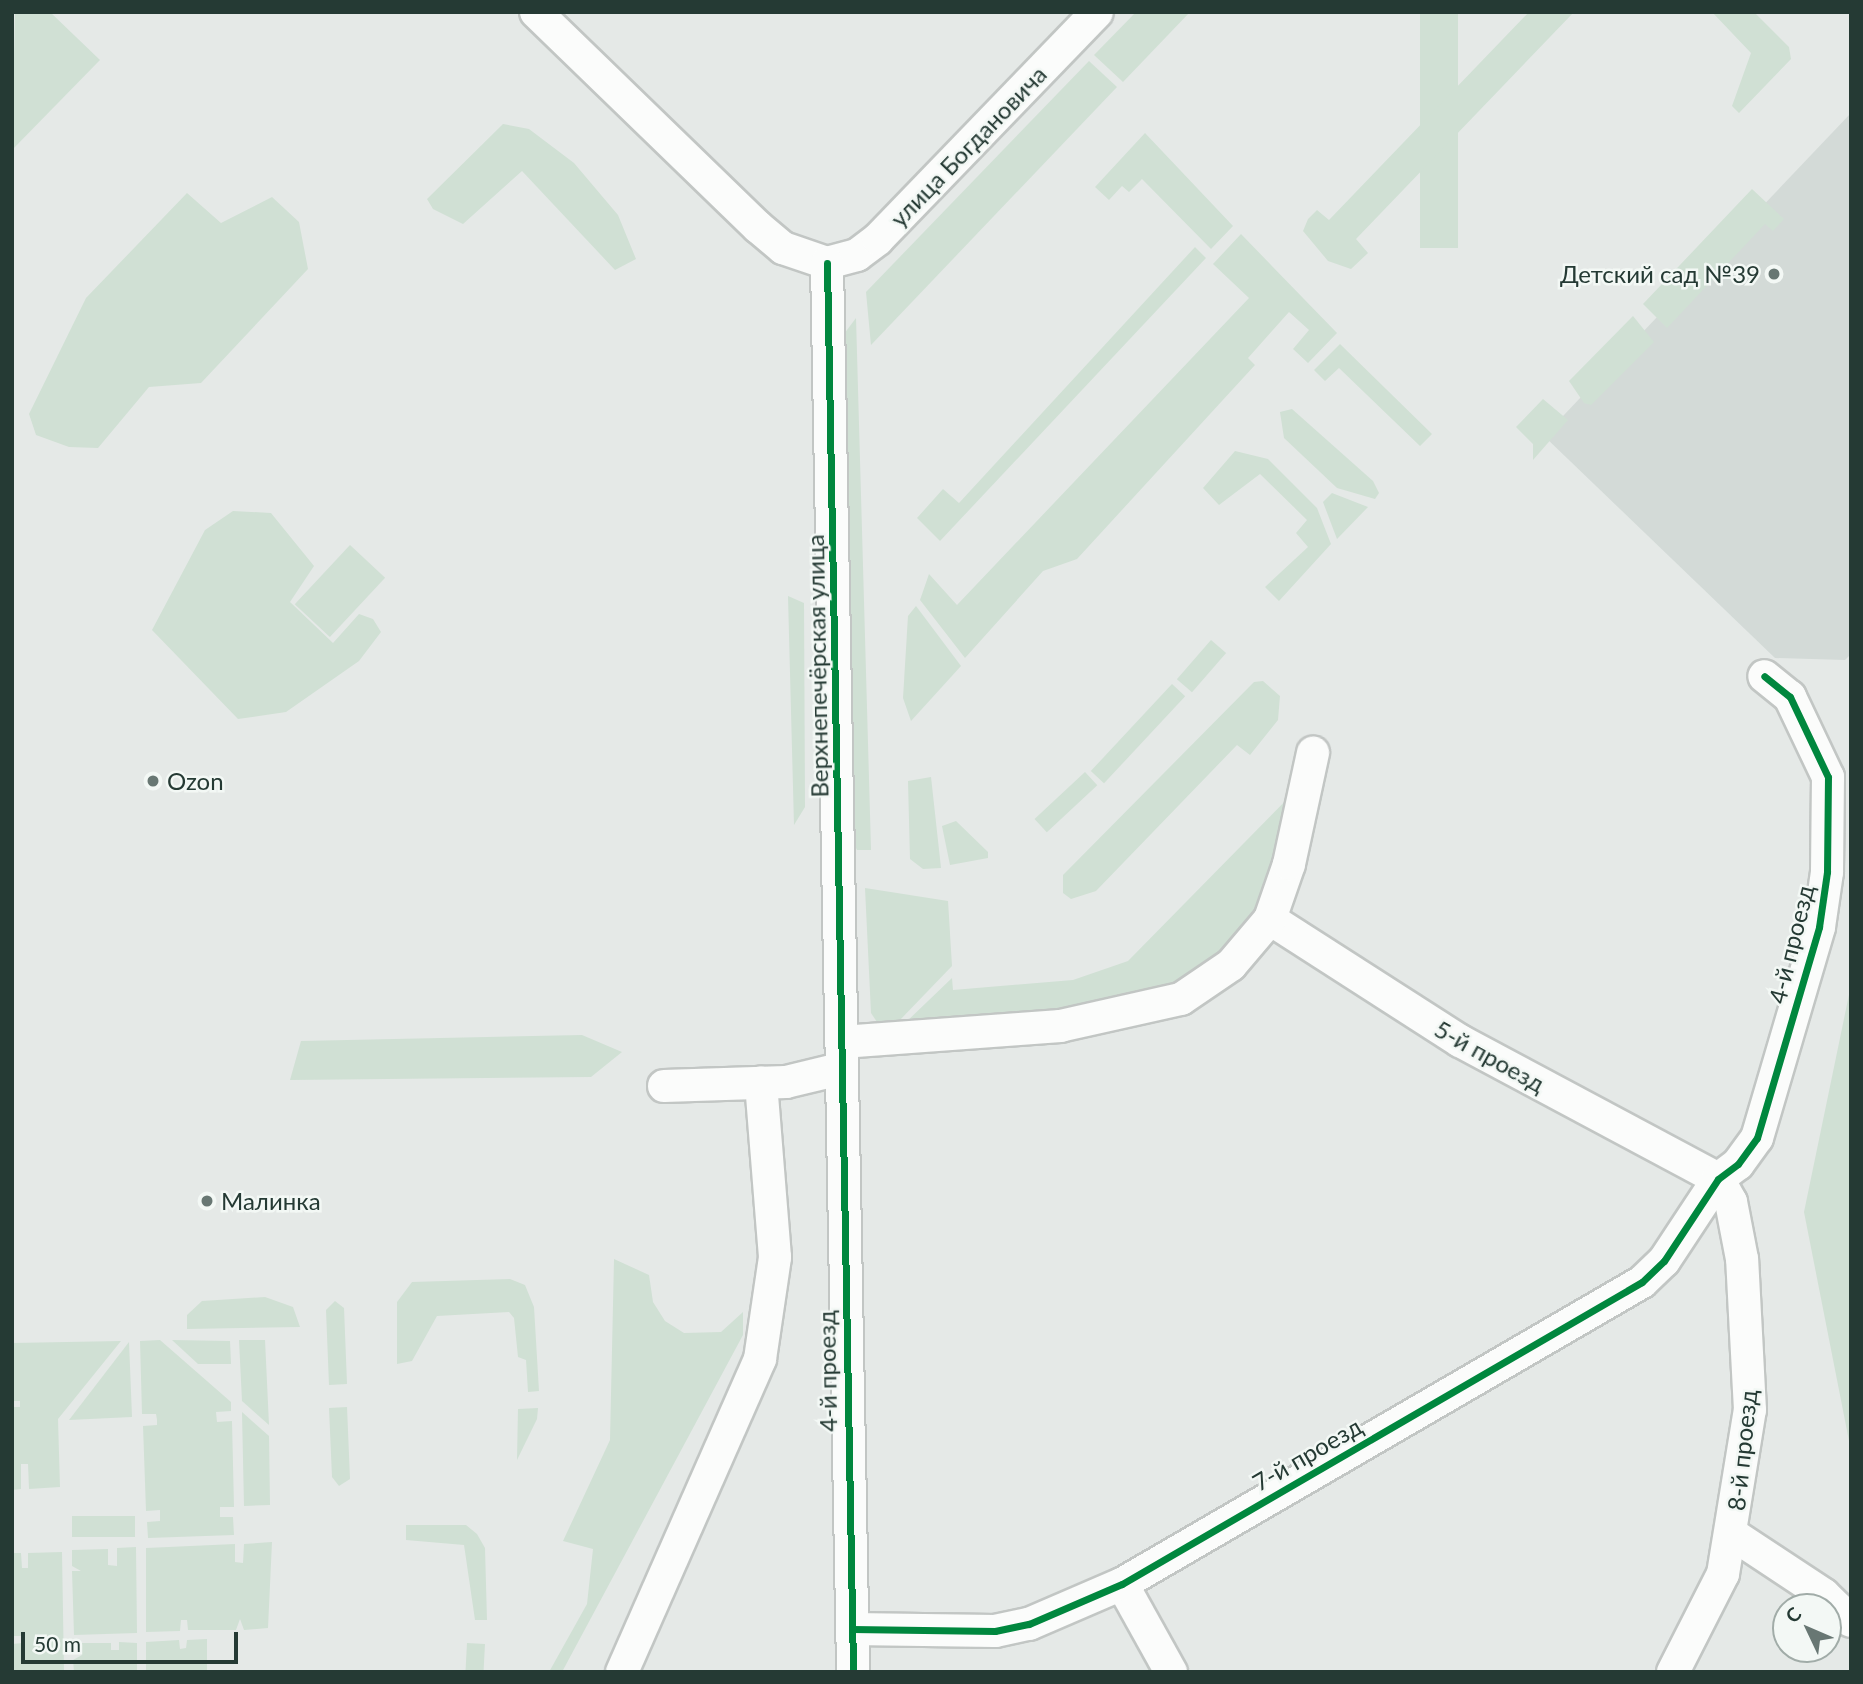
<!DOCTYPE html>
<meta charset="utf-8">
<style>
body{margin:0}
#map{position:relative;width:1863px;height:1684px;overflow:hidden;background:#e5e9e7;font-family:Lato,sans-serif}
div>[style]{position:absolute}
.built>*{inset:0;background:#d3dad7}
.green>*{inset:0;background:#d0e0d4;transform-origin:0 0}
.roads{filter:drop-shadow(2px 0 #c2c6c4) drop-shadow(-2px 0 #c2c6c4) drop-shadow(0 2px #c2c6c4) drop-shadow(0 -2px #c2c6c4)}
.minor>*{height:32px;margin:-16px;padding:0 16px;transform-origin:16px;border-radius:16px;background:#fbfcfb}
.cycleway>*{height:7px;margin:-3.5px;padding:0 3.5px;transform-origin:3.5px;border-radius:3.5px;background:#00873e}
.dots>*{width:19px;height:19px;translate:-50% -50%;box-sizing:border-box;border:4px solid #f3f8f5;border-radius:50%}
span{translate:-50% -50%;white-space:nowrap;text-align:center;line-height:1.15;-webkit-text-stroke:5px #f3f8f5;paint-order:stroke}
.street-label{font-size:24px;color:#253a34}
.poi-label{font-size:24px;color:#253a34}
.right{translate:-100% -50%;text-align:right}
.left{translate:0 -50%;text-align:left}
.frame{position:absolute;inset:0;border:14px solid #253a34;pointer-events:none}
.north{position:absolute;left:1772px;top:1593px;width:70px;height:70px;box-sizing:border-box;background:#f3f8f5;border:2px solid #a1aca8;border-radius:50%;rotate:314deg;font-size:19px;font-weight:700;line-height:28px;text-align:center;color:#253a34}
.north::after{content:'';display:block;margin:auto;width:24px;height:32px;background:#687773;clip-path:polygon(50% 0,100% 100%,50% 72%,0 100%)}
.scale{position:absolute;left:21px;top:1632px;width:217px;height:32px;box-sizing:border-box;border:4px solid #253a34;border-top:0;padding-left:9px;font-size:21px;line-height:24px;white-space:nowrap;color:#253a34;-webkit-text-stroke:5px #f3f8f5;paint-order:stroke}
</style>
<div id="map">
<div class="built">
<div style="clip-path:polygon(1851px 113px,1851px 654px,1845px 660px,1775px 658px,1544px 436px)"></div>
</div>
<div class="green">
<div style="clip-path:polygon(15px 12px,50px 12px,100px 60px,12px 150px)"></div>
<div style="clip-path:polygon(1136px 12px,1190px 12px,1123px 82px,1094px 55px)"></div>
<div style="left:1420px;top:12px;width:38px;height:236px"></div>
<div style="clip-path:polygon(1529px 12px,1574px 12px,1356px 239px,1368px 253px,1351px 269px,1328px 261px,1303px 231px,1308px 219px,1317px 210px,1329px 220px)"></div>
<div style="clip-path:polygon(1712px 12px,1754px 12px,1789px 47px,1791px 59px,1739px 113px,1732px 106px,1751px 53px)"></div>
<div style="clip-path:polygon(1089px 61px,1117px 87px,871px 345px,866px 292px)"></div>
<div style="clip-path:polygon(503px 124px,529px 129px,574px 163px,618px 215px,636px 259px,615px 270px,522px 171px,463px 224px,433px 209px,427px 199px)"></div>
<div style="clip-path:polygon(1145px 133px,1233px 226px,1211px 249px,1142px 179px,1129px 192px,1122px 186px,1109px 200px,1095px 187px)"></div>
<div style="clip-path:polygon(1752px 189px,1784px 219px,1773px 231px,1765px 224px,1667px 328px,1643px 304px)"></div>
<div style="clip-path:polygon(187px 193px,221px 223px,272px 197px,299px 222px,308px 269px,201px 383px,149px 387px,98px 448px,69px 447px,36px 435px,29px 414px,86px 298px)"></div>
<div style="clip-path:polygon(1241px 234px,1337px 333px,1308px 363px,1293px 349px,1309px 330px,1289px 312px,1248px 358px,1255px 365px,1077px 559px,1043px 571px,965px 658px,920px 600px,929px 574px,957px 605px,1249px 298px,1213px 264px)"></div>
<div style="clip-path:polygon(1195px 247px,1206px 258px,940px 541px,917px 518px,943px 489px,959px 503px)"></div>
<div style="clip-path:polygon(1633px 316px,1654px 342px,1591px 405px,1584px 403px,1569px 381px)"></div>
<div style="clip-path:polygon(856px 318px,871px 850px,857px 850px,851px 838px,835px 346px)"></div>
<div style="clip-path:polygon(1340px 344px,1432px 434px,1420px 446px,1339px 368px,1325px 381px,1314px 370px)"></div>
<div style="clip-path:polygon(1543px 399px,1568px 420px,1533px 460px,1533px 444px,1516px 427px)"></div>
<div style="clip-path:polygon(1292px 409px,1373px 481px,1379px 493px,1375px 499px,1337px 488px,1284px 438px,1280px 412px)"></div>
<div style="clip-path:polygon(1235px 451px,1268px 459px,1317px 508px,1331px 544px,1279px 601px,1265px 587px,1308px 547px,1296px 533px,1307px 520px,1260px 474px,1219px 505px,1203px 488px)"></div>
<div style="clip-path:polygon(1332px 493px,1368px 507px,1337px 539px,1323px 502px)"></div>
<div style="clip-path:polygon(233px 511px,271px 513px,314px 566px,290px 602px,333px 643px,359px 614px,373px 619px,381px 632px,359px 661px,286px 712px,238px 719px,152px 630px,205px 530px)"></div>
<div style="left:350px;top:545px;width:48px;height:81px;rotate:43deg"></div>
<div style="clip-path:polygon(788px 596px,804px 603px,805px 807px,794px 825px)"></div>
<div style="clip-path:polygon(916px 606px,961px 666px,911px 721px,903px 698px,908px 616px)"></div>
<div style="left:1211px;top:640px;width:20px;height:52px;rotate:41deg"></div>
<div style="clip-path:polygon(1263px 681px,1280px 696px,1278px 720px,1250px 755px,1237px 745px,1096px 891px,1071px 899px,1063px 893px,1063px 875px,1254px 682px)"></div>
<div style="left:1172px;top:684px;width:18px;height:119px;rotate:43deg"></div>
<div style="left:1085px;top:772px;width:18px;height:69px;rotate:47deg"></div>
<div style="clip-path:polygon(931px 777px,941px 868px,923px 869px,910px 859px,908px 781px)"></div>
<div style="clip-path:polygon(1303px 783px,1273px 911px,1181px 999px,903px 1025px,952px 978px,953px 990px,1073px 980px,1128px 961px)"></div>
<div style="clip-path:polygon(956px 821px,988px 852px,988px 858px,950px 865px,942px 826px)"></div>
<div style="clip-path:polygon(865px 888px,948px 901px,952px 966px,899px 1021px,881px 1028px,871px 1013px)"></div>
<div style="clip-path:polygon(1851px 985px,1851px 1451px,1804px 1212px)"></div>
<div style="clip-path:polygon(582px 1035px,622px 1052px,591px 1077px,290px 1080px,301px 1041px)"></div>
<div style="clip-path:polygon(614px 1259px,649px 1275px,653px 1302px,665px 1321px,684px 1333px,721px 1332px,743px 1312px,743px 1335px,562px 1672px,549px 1672px,587px 1604px,593px 1549px,563px 1541px,610px 1440px)"></div>
<div style="clip-path:polygon(510px 1279px,525px 1285px,534px 1307px,539px 1391px,528px 1392px,526px 1360px,518px 1357px,514px 1318px,509px 1312px,437px 1316px,412px 1361px,397px 1364px,397px 1302px,412px 1282px)"></div>
<div style="clip-path:polygon(265px 1297px,293px 1307px,300px 1327px,187px 1329px,187px 1315px,202px 1301px)"></div>
<div style="clip-path:polygon(335px 1301px,344px 1308px,347px 1384px,329px 1385px,326px 1310px)"></div>
<div style="clip-path:polygon(160px 1340px,231px 1402px,231px 1411px,216px 1412px,217px 1422px,232px 1421px,234px 1507px,220px 1507px,220px 1517px,233px 1517px,234px 1535px,148px 1538px,147px 1522px,160px 1521px,160px 1510px,146px 1511px,143px 1426px,157px 1425px,157px 1420px,156px 1414px,142px 1414px,140px 1341px)"></div>
<div style="clip-path:polygon(172px 1340px,230px 1341px,231px 1364px,198px 1364px)"></div>
<div style="clip-path:polygon(239px 1340px,265px 1340px,269px 1425px,242px 1401px)"></div>
<div style="clip-path:polygon(121px 1341px,58px 1419px,60px 1487px,29px 1489px,28px 1464px,21px 1464px,21px 1489px,12px 1490px,12px 1407px,20px 1407px,20px 1401px,12px 1401px,12px 1343px)"></div>
<div style="clip-path:polygon(129px 1342px,132px 1417px,69px 1420px)"></div>
<div style="clip-path:polygon(347px 1407px,350px 1479px,339px 1486px,332px 1477px,329px 1408px)"></div>
<div style="clip-path:polygon(538px 1408px,537px 1419px,517px 1460px,518px 1409px)"></div>
<div style="clip-path:polygon(242px 1412px,269px 1436px,270px 1505px,244px 1506px)"></div>
<div style="left:135px;top:1516px;width:21px;height:63px;rotate:90deg"></div>
<div style="clip-path:polygon(406px 1525px,466px 1525px,477px 1534px,485px 1548px,487px 1620px,475px 1620px,464px 1545px,406px 1540px)"></div>
<div style="clip-path:polygon(272px 1542px,268px 1628px,244px 1630px,240px 1619px,236px 1630px,188px 1630px,187px 1620px,181px 1620px,180px 1631px,146px 1632px,146px 1548px,235px 1544px,235px 1562px,243px 1563px,244px 1544px)"></div>
<div style="clip-path:polygon(136px 1547px,137px 1633px,74px 1635px,72px 1571px,81px 1571px,72px 1566px,72px 1550px,108px 1549px,108px 1565px,117px 1566px,117px 1548px)"></div>
<div style="clip-path:polygon(62px 1552px,64px 1672px,12px 1672px,12px 1644px,23px 1643px,23px 1636px,12px 1636px,12px 1553px,21px 1553px,22px 1568px,28px 1568px,28px 1553px)"></div>
<div style="clip-path:polygon(207px 1639px,207px 1672px,146px 1672px,146px 1642px,179px 1640px,180px 1649px,186px 1648px,187px 1640px)"></div>
<div style="clip-path:polygon(119px 1642px,137px 1643px,137px 1672px,74px 1672px,73px 1660px,82px 1655px,74px 1651px,74px 1643px,111px 1643px,111px 1650px,119px 1650px)"></div>
<div style="left:467px;top:1643px;width:18px;height:29px;rotate:3deg"></div>
</div>
<div class="roads">
<div class="minor">
<div style="left:536px;top:12px;width:309px;rotate:44.1deg"></div>
<div style="left:758px;top:227px;width:33px;rotate:40deg"></div>
<div style="left:783px;top:248px;width:46px;rotate:18.8deg"></div>
<div style="left:827px;top:263px;width:31px;rotate:-15deg"></div>
<div style="left:857px;top:255px;width:26px;rotate:-37deg"></div>
<div style="left:878px;top:239px;width:315px;rotate:-46deg"></div>
<div style="left:827px;top:263px;width:1409px;rotate:88.94deg"></div>
<div style="left:1270px;top:919px;width:226px;rotate:32.7deg"></div>
<div style="left:1460px;top:1041px;width:293px;rotate:28.1deg"></div>
<div style="left:842px;top:1042px;width:219px;rotate:-4.2deg"></div>
<div style="left:1060px;top:1026px;width:124px;rotate:-12.6deg"></div>
<div style="left:1181px;top:999px;width:60px;rotate:-34.2deg"></div>
<div style="left:1231px;top:965px;width:60px;rotate:-49.7deg"></div>
<div style="left:1270px;top:919px;width:58px;rotate:-70.9deg"></div>
<div style="left:1289px;top:864px;width:114px;rotate:-77.8deg"></div>
<div style="left:664px;top:1086px;width:122px;rotate:-1.9deg"></div>
<div style="left:786px;top:1082px;width:56px;rotate:-13.5deg"></div>
<div style="left:1732px;top:1534px;width:110px;rotate:33.5deg"></div>
<div style="left:1824px;top:1595px;width:37px;rotate:44deg"></div>
<div style="left:1122px;top:1584px;width:101px;rotate:60.9deg"></div>
<div style="left:852px;top:1629px;width:143px;rotate:0.8deg"></div>
<div style="left:995px;top:1631px;width:35px;rotate:-12deg"></div>
<div style="left:1029px;top:1624px;width:101px;rotate:-23.3deg"></div>
<div style="left:1122px;top:1584px;width:601px;rotate:-30.15deg"></div>
<div style="left:1642px;top:1282px;width:30px;rotate:-44deg"></div>
<div style="left:1664px;top:1261px;width:98px;rotate:-56.6deg"></div>
<div style="left:1718px;top:1179px;width:25px;rotate:-37deg"></div>
<div style="left:1738px;top:1164px;width:32px;rotate:-54deg"></div>
<div style="left:1757px;top:1138px;width:220px;rotate:-73.6deg"></div>
<div style="left:1819px;top:927px;width:56px;rotate:-81.7deg"></div>
<div style="left:1827px;top:872px;width:95px;rotate:-89.4deg"></div>
<div style="left:1828px;top:777px;width:89px;rotate:-115.4deg"></div>
<div style="left:1790px;top:697px;width:33px;rotate:-141deg"></div>
<div style="left:622px;top:1672px;width:342px;rotate:-66.2deg"></div>
<div style="left:760px;top:1359px;width:103px;rotate:-81.6deg"></div>
<div style="left:775px;top:1257px;width:175px;rotate:-94.6deg"></div>
<div style="left:1673px;top:1672px;width:110px;rotate:-63deg"></div>
<div style="left:1723px;top:1574px;width:166px;rotate:-80.7deg"></div>
<div style="left:1750px;top:1410px;width:151px;rotate:-93deg"></div>
<div style="left:1742px;top:1259px;width:58px;rotate:-100.9deg"></div>
<div style="left:1731px;top:1202px;width:26px;rotate:-119deg"></div>
</div>
</div>
<div class="cycleway">
<div style="left:827px;top:263px;width:1409px;rotate:88.94deg"></div>
<div style="left:852px;top:1629px;width:143px;rotate:0.8deg"></div>
<div style="left:995px;top:1631px;width:35px;rotate:-12deg"></div>
<div style="left:1029px;top:1624px;width:101px;rotate:-23.3deg"></div>
<div style="left:1122px;top:1584px;width:601px;rotate:-30.15deg"></div>
<div style="left:1642px;top:1282px;width:30px;rotate:-44deg"></div>
<div style="left:1664px;top:1261px;width:98px;rotate:-56.6deg"></div>
<div style="left:1718px;top:1179px;width:25px;rotate:-37deg"></div>
<div style="left:1738px;top:1164px;width:32px;rotate:-54deg"></div>
<div style="left:1757px;top:1138px;width:220px;rotate:-73.6deg"></div>
<div style="left:1819px;top:927px;width:56px;rotate:-81.7deg"></div>
<div style="left:1827px;top:872px;width:95px;rotate:-89.4deg"></div>
<div style="left:1828px;top:777px;width:89px;rotate:-115.4deg"></div>
<div style="left:1790px;top:697px;width:33px;rotate:-141deg"></div>
</div>
<div class="dots">
<div style="left:1774px;top:274px;background:#687773"></div>
<div style="left:153px;top:781px;background:#687773"></div>
<div style="left:207px;top:1201px;background:#687773"></div>
</div>
<div class="street-label">
<span style="left:968px;top:146px;rotate:-46deg">улица Богдановича</span>
<span style="left:817px;top:666px;rotate:-91deg">Верхнепечёрская улица</span>
<span style="left:1791px;top:944px;rotate:-76deg">4-й проезд</span>
<span style="left:1490px;top:1056px;rotate:29deg">5-й проезд</span>
<span style="left:827px;top:1371px;rotate:-91deg">4-й проезд</span>
<span style="left:1742px;top:1450px;rotate:-84deg">8-й проезд</span>
<span style="left:1307px;top:1454px;rotate:-30deg">7-й проезд</span>
</div>
<div class="poi-label">
<span class="right" style="left:1760px;top:274px">Детский сад №39</span>
<span class="left" style="left:167px;top:781px">Ozon</span>
<span class="left" style="left:221px;top:1201px">Малинка</span>
</div>
<div class="frame"></div>
<div class="north">С</div>
<div class="scale">50 m</div>
</div>
